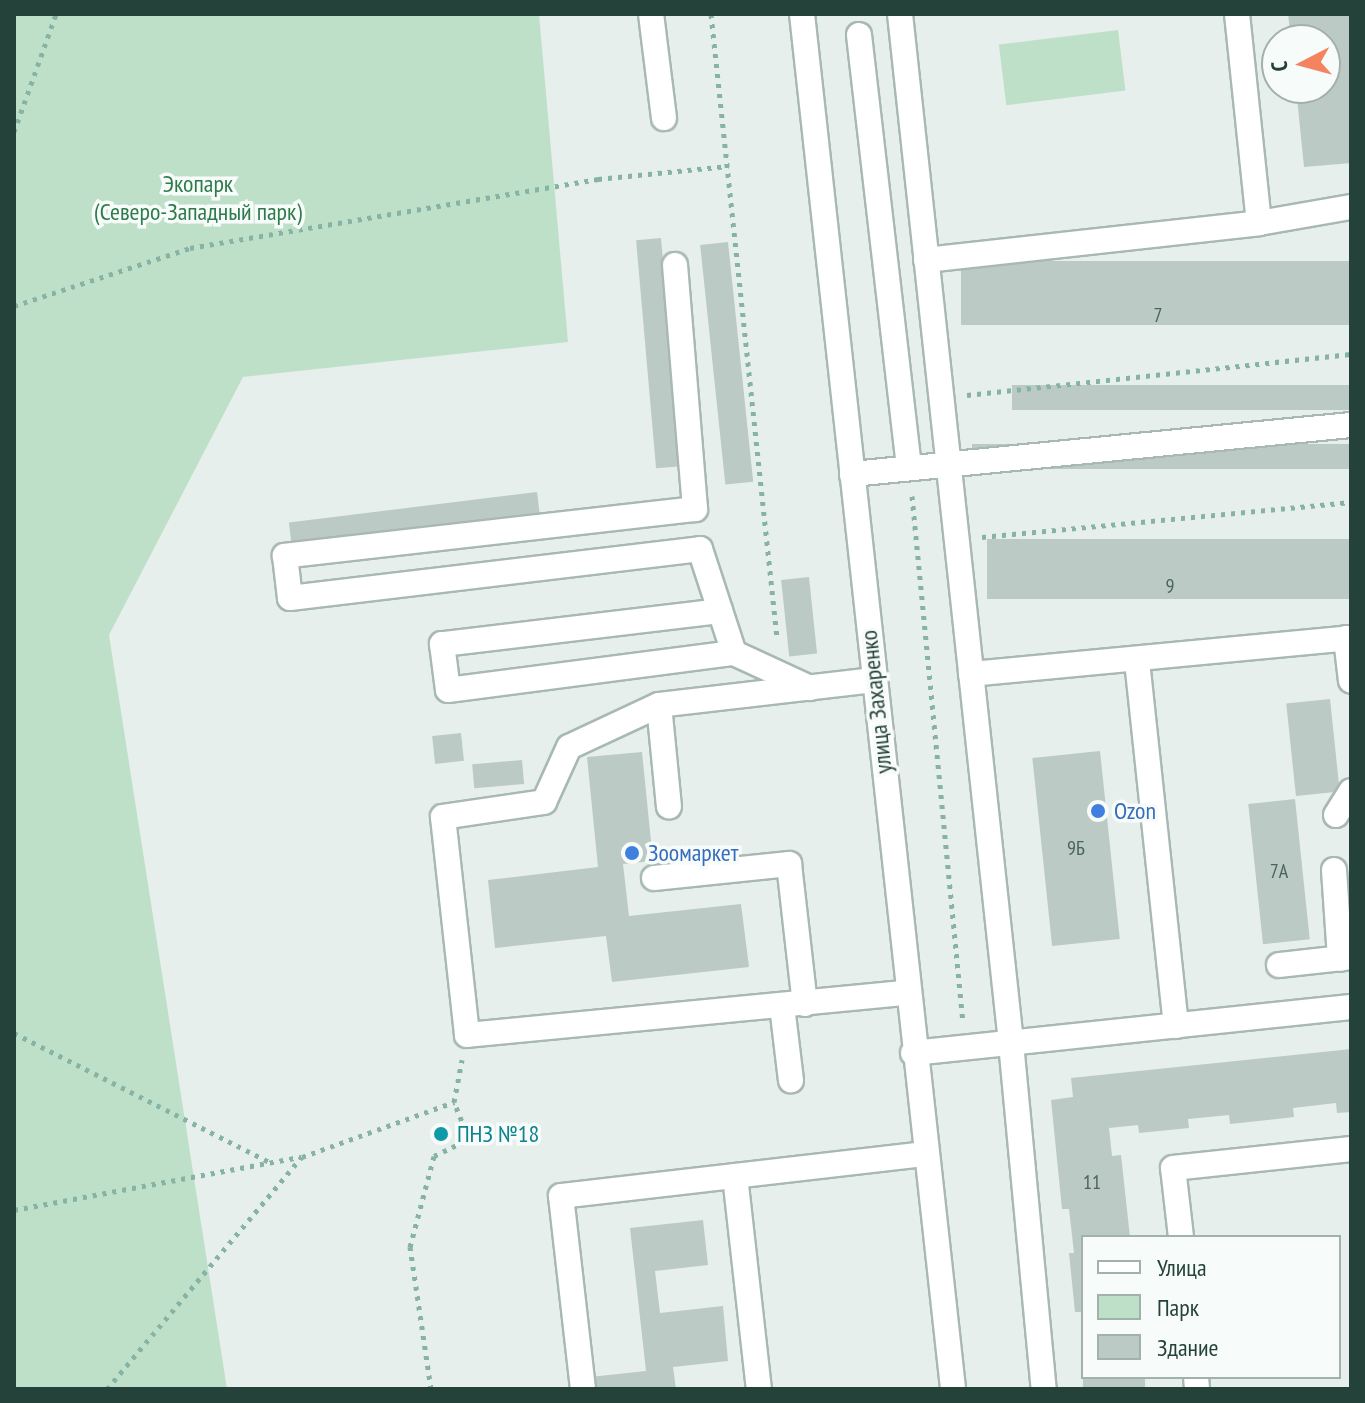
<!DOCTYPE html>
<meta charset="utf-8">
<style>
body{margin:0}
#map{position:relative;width:1365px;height:1403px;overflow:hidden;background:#e6efeb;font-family:"PT Sans Narrow",sans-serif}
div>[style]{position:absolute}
.green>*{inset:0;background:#bfe0c8;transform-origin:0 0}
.building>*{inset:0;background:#bbcac4;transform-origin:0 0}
.path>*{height:5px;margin-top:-2.5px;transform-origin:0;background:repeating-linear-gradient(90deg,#86b3a5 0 4px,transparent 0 10px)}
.roads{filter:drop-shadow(2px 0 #a8b8b2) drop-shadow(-2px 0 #a8b8b2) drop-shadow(0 2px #a8b8b2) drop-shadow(0 -2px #a8b8b2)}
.minor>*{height:24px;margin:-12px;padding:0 12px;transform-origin:12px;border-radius:12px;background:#fff}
.dots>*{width:22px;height:22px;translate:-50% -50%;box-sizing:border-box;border:4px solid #f7fbf9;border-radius:50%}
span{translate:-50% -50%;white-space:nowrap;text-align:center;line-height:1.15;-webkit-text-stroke:7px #f7fbf9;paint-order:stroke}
.number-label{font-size:20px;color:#4a645c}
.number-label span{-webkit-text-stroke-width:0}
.park-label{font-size:24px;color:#2d7a4b}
.street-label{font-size:24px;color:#24423a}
.shop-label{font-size:24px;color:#366cbe}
.left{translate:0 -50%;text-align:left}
.culture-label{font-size:24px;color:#0d838f}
.frame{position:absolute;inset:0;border:16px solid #24423a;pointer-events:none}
.legend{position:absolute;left:1081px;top:1235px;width:260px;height:144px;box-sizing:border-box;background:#f7fbf9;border:2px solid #a3b1ad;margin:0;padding:10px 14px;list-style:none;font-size:24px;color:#24423a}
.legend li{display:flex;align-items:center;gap:16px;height:40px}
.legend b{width:40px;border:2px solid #a3b1ad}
.north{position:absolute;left:1261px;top:24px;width:80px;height:80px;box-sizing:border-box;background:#f7fbf9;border:2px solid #a3b1ad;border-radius:50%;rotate:264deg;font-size:22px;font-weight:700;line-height:32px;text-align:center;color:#24423a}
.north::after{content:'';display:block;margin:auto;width:28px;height:36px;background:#f4845f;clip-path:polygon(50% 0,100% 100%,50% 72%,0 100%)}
</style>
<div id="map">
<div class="green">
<div style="clip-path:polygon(14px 14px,539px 14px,568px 342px,243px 377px,109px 635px,227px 1389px,14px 1389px)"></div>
<div style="left:1118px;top:30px;width:61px;height:120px;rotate:83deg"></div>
</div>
<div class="building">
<div style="clip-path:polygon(1288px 14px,1350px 14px,1351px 163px,1304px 167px,1296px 88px,1325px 88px,1325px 40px,1291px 40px)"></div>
<div style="left:661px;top:238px;width:229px;height:25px;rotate:85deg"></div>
<div style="left:728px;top:242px;width:241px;height:28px;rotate:84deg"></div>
<div style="left:1351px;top:261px;width:64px;height:390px;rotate:90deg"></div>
<div style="left:1351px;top:385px;width:25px;height:339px;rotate:90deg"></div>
<div style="left:1351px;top:444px;width:25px;height:379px;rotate:90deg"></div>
<div style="left:537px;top:492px;width:24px;height:250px;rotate:83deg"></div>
<div style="left:1351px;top:539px;width:60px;height:364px;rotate:90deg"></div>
<div style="left:809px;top:577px;width:77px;height:28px;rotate:84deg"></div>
<div style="left:1330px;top:699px;width:93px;height:44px;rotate:84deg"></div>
<div style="left:461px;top:733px;width:28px;height:29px;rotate:84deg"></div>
<div style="left:1100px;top:751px;width:189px;height:68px;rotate:84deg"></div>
<div style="clip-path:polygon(642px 752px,653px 861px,623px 864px,629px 916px,741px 904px,749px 967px,612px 982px,606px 936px,495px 948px,488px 880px,598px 867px,587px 757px)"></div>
<div style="left:522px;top:760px;width:24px;height:50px;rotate:85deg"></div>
<div style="left:1295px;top:799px;width:141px;height:47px;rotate:84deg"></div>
<div style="clip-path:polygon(1351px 1049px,1351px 1112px,1337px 1113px,1336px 1103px,1293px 1108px,1294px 1117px,1230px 1124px,1229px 1115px,1209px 1117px,1188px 1119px,1189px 1128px,1139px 1133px,1138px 1125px,1109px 1128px,1112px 1156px,1121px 1155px,1130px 1237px,1083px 1237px,1083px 1312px,1075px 1312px,1069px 1253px,1074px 1253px,1069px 1209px,1062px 1209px,1051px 1100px,1073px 1097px,1071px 1078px)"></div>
<div style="left:446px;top:1128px;width:12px;height:12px;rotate:85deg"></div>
<div style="clip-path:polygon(703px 1220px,708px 1265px,655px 1271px,660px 1313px,723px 1306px,728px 1361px,673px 1367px,676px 1389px,591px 1389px,590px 1377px,646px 1371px,630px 1228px)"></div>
<div style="left:1083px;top:1377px;width:62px;height:12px"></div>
</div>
<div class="path">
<div style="left:711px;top:14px;width:627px;rotate:83.96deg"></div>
<div style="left:14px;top:132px;width:125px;rotate:-70.4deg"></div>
<div style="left:14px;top:306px;width:185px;rotate:-18.2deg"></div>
<div style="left:190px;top:248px;width:414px;rotate:-9.6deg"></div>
<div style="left:598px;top:179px;width:131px;rotate:-5.7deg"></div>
<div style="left:967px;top:395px;width:386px;rotate:-6.1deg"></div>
<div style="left:912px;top:496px;width:529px;rotate:84.47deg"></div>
<div style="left:982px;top:537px;width:371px;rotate:-5.4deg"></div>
<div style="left:14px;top:1033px;width:286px;rotate:26.8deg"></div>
<div style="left:14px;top:1210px;width:292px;rotate:-10.5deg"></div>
<div style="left:107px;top:1389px;width:303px;rotate:-50deg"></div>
<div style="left:302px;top:1157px;width:162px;rotate:-19.9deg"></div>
<div style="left:454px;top:1102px;width:43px;rotate:-79.2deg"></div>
<div style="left:431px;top:1389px;width:144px;rotate:-98.4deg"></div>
<div style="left:410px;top:1247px;width:94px;rotate:-75.2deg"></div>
<div style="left:434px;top:1156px;width:39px;rotate:-26deg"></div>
<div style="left:469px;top:1139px;width:40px;rotate:-112deg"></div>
</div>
<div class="roads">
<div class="minor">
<div style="left:651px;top:14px;width:105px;rotate:82.9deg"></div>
<div style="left:802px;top:14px;width:1383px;rotate:83.73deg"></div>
<div style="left:900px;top:14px;width:1035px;rotate:83.84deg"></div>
<div style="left:1011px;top:1043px;width:348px;rotate:84.6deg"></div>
<div style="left:1237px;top:14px;width:210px;rotate:84deg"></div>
<div style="left:859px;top:35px;width:436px;rotate:83.4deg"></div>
<div style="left:926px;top:260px;width:335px;rotate:-6.3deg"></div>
<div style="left:1259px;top:223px;width:93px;rotate:-9.9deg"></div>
<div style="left:675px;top:265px;width:245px;rotate:85.3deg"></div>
<div style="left:695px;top:509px;width:413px;rotate:173.5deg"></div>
<div style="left:285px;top:556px;width:42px;rotate:83.2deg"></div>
<div style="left:290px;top:598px;width:413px;rotate:-6.8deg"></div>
<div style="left:700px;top:549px;width:109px;rotate:71.9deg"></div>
<div style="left:734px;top:653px;width:84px;rotate:24.7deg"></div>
<div style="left:852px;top:474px;width:501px;rotate:-5.61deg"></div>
<div style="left:720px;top:611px;width:280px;rotate:173.2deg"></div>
<div style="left:442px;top:644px;width:46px;rotate:82.6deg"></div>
<div style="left:448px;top:690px;width:288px;rotate:-7.4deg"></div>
<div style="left:1346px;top:638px;width:43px;rotate:83.4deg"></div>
<div style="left:1137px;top:661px;width:367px;rotate:83.9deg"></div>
<div style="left:971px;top:674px;width:382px;rotate:-5.4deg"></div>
<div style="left:874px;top:680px;width:216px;rotate:173.4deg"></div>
<div style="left:659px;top:705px;width:99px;rotate:155deg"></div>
<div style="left:569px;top:747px;width:60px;rotate:114.4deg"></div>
<div style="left:544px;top:802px;width:102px;rotate:171.6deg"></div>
<div style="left:443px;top:817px;width:219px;rotate:83.7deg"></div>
<div style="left:467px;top:1035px;width:442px;rotate:-5.5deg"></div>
<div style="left:659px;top:705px;width:102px;rotate:84.4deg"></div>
<div style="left:1336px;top:815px;width:28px;rotate:-58deg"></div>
<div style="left:1334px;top:870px;width:89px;rotate:86.1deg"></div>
<div style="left:654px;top:878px;width:136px;rotate:-5.9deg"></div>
<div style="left:789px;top:864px;width:141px;rotate:83.5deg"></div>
<div style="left:1279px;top:965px;width:72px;rotate:-6.3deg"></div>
<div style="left:782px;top:1006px;width:75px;rotate:83.1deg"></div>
<div style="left:913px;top:1053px;width:440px;rotate:-6deg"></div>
<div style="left:735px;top:1176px;width:214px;rotate:83.6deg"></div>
<div style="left:1181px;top:1237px;width:69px;rotate:-96.6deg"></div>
<div style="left:1173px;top:1168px;width:179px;rotate:-6.1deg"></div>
<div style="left:1196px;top:1377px;width:12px;rotate:85deg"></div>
<div style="left:583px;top:1389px;width:194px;rotate:-96.5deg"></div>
<div style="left:561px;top:1196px;width:366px;rotate:-6.6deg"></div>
</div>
</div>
<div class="dots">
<div style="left:1098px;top:811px;background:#3f7fe0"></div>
<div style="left:632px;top:853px;background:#3f7fe0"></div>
<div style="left:441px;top:1134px;background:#0f9aa8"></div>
</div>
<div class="number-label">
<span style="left:1158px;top:315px">7</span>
<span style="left:1170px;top:586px">9</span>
<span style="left:1076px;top:848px">9Б</span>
<span style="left:1279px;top:871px">7А</span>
<span style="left:1092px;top:1182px">11</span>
</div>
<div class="park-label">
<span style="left:198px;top:198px">Экопарк<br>(Северо-Западный парк)</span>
</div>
<div class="street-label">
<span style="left:876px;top:702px;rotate:-96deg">улица Захаренко</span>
</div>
<div class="shop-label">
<span class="left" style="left:1114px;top:811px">Ozon</span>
<span class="left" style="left:648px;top:853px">Зоомаркет</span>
</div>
<div class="culture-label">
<span class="left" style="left:457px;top:1134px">ПНЗ №18</span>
</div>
<div class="frame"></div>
<ul class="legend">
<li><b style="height:10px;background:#fff"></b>Улица</li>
<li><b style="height:22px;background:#bfe0c8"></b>Парк</li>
<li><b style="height:22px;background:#bbcac4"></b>Здание</li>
</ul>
<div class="north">С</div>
</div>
